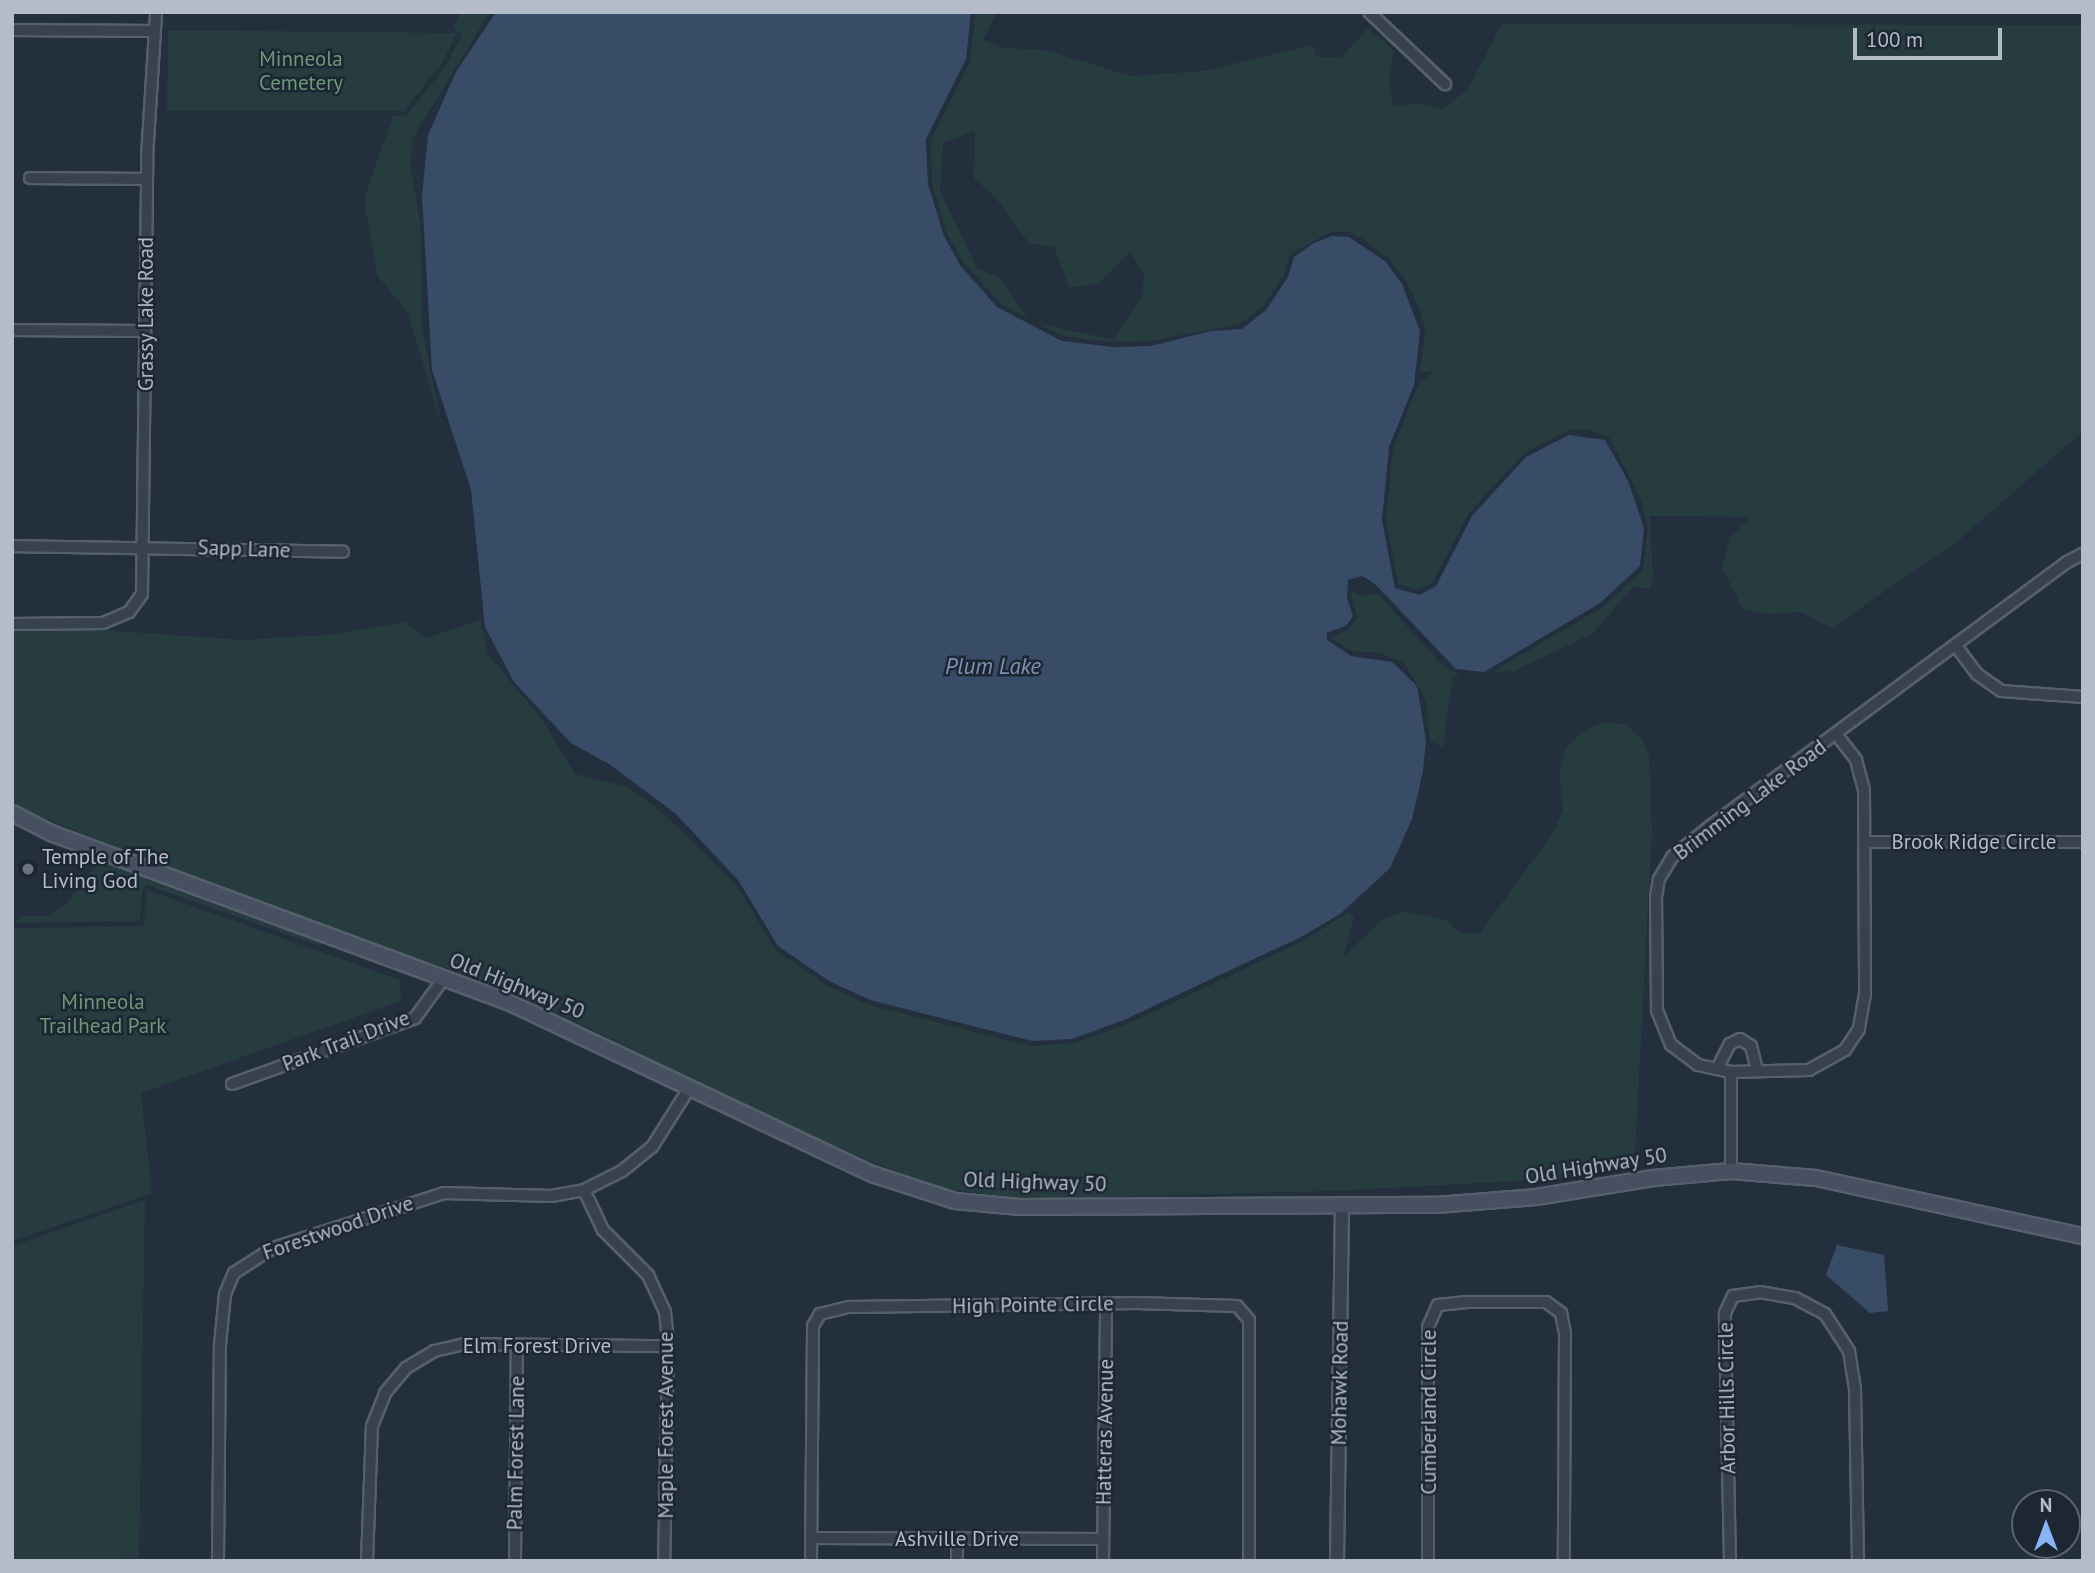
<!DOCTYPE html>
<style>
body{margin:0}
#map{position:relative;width:2095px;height:1573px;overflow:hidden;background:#242f3e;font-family:"PT Sans",sans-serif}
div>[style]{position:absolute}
.green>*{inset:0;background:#263c3f}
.water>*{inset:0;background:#394c67}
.roads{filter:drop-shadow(2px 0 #565f6c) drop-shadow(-2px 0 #565f6c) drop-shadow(0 2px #565f6c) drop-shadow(0 -2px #565f6c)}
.minor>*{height:10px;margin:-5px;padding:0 5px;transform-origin:5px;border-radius:5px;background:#38414e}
.tertiary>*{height:12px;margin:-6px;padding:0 6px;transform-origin:6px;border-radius:6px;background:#38414e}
.secondary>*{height:14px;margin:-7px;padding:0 7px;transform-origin:7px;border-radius:7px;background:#465061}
.dots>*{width:19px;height:19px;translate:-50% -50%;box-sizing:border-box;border:4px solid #1d2633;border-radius:50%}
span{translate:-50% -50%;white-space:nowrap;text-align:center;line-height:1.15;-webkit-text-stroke:5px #1d2633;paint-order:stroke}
.park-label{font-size:21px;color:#6b9a76}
.street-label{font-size:21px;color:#b4bcc9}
.poi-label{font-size:21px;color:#b4bcc9}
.left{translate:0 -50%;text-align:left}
.water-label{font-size:23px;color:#7c92b1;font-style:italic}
.frame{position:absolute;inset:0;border:14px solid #b4bcc9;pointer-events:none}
.north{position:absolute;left:2011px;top:1489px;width:70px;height:70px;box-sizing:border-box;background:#1d2633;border:2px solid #59626f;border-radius:50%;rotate:0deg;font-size:19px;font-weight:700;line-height:28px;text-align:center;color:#b4bcc9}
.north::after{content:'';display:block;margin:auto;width:24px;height:32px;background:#8ab4f8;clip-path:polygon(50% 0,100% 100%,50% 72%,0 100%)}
.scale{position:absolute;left:1853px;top:28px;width:149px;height:32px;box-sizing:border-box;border:4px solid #b4bcc9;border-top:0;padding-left:9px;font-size:21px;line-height:24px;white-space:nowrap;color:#b4bcc9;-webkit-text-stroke:5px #1d2633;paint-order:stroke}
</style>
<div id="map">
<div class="green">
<div style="clip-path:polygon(460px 12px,490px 12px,412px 139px,411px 169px,421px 228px,422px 328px,442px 426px,407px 311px,377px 275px,364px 199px,393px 116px,407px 115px,445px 67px,462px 34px,453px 28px)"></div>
<div style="clip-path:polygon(975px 12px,997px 12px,983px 40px,1005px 48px,1045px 50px,1131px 76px,1204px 71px,1313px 45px,1317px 57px,1341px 58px,1368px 28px,1394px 51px,1389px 79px,1393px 106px,1419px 103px,1443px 109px,1468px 89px,1502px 24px,2083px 25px,2083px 431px,1960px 539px,1832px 628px,1801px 612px,1768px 614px,1743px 609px,1722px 568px,1730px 538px,1750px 517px,1650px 516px,1653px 579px,1649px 589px,1634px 586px,1592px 634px,1514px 671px,1492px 672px,1603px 607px,1643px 570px,1648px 528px,1641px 500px,1609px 437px,1591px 430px,1568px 430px,1524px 453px,1469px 513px,1433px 582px,1419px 590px,1398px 584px,1386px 520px,1393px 449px,1418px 385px,1434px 371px,1420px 372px,1425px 331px,1419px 308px,1406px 281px,1388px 258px,1365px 240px,1349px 232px,1331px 232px,1291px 253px,1284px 275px,1263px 306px,1240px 324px,1150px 341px,1113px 342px,1063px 336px,1039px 324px,1114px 340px,1142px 296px,1144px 275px,1130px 251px,1099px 284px,1069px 287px,1054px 247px,1029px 243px,995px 197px,974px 178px,975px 131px,943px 143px,940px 191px,977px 268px,999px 278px,1028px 318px,1000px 303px,963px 262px,947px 234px,932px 183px,931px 140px,970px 62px)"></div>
<div style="clip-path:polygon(168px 30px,457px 33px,441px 65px,404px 111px,167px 111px)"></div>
<div style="clip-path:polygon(1350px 591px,1364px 596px,1377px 593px,1442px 665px,1460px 676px,1453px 677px,1443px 747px,1430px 741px,1426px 700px,1405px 664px,1381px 653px,1352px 651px,1331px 638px,1349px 629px,1357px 617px)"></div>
<div style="clip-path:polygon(480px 620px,488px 654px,542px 720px,575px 774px,628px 787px,659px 810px,735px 883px,776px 950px,827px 986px,869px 1005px,1031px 1046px,1074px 1043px,1128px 1024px,1303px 941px,1349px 912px,1354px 917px,1344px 956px,1383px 919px,1404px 911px,1448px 921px,1461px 934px,1480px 933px,1555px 830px,1563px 809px,1559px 773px,1565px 750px,1582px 731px,1605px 722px,1624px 724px,1641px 737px,1649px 756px,1652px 831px,1635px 1154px,1629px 1163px,1571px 1178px,1334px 1191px,1018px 1199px,936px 1187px,790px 1129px,575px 1021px,478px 979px,181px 876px,12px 804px,12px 630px,91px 629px,241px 640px,327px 635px,405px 622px,426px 638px)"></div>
<div style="clip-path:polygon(101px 858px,324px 941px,320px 946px,147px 885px,142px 889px,140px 921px,12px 923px,23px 916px,49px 916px,67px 903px)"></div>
<div style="clip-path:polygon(147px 890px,400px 980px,401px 1001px,141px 1093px,152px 1193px,12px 1241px,12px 928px,144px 926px)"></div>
<div style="clip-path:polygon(145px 1200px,139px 1558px,12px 1561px,12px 1246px)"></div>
</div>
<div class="water">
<div style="clip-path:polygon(496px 12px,971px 12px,966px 59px,926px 139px,928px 184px,944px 236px,960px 265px,997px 307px,1062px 341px,1113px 347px,1151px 346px,1211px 331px,1242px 329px,1266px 310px,1288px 277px,1294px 257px,1314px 243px,1332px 236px,1349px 237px,1385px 261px,1402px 284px,1420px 331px,1414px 385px,1389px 447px,1382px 520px,1395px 588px,1420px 595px,1436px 586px,1472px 516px,1526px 457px,1569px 435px,1605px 440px,1628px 481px,1644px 528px,1640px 566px,1600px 603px,1484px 672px,1456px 669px,1376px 585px,1362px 576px,1348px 580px,1347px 598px,1353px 616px,1347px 625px,1327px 633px,1327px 640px,1351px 656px,1392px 662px,1417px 686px,1426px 741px,1423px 771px,1412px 819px,1390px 868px,1340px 914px,1301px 937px,1124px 1020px,1072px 1039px,1032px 1041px,870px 1000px,829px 981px,778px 946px,738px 880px,675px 813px,609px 764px,571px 743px,514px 682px,485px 627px,471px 490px,432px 370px,422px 196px,428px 135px,456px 72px)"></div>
<div style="clip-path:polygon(1837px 1245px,1884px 1255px,1888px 1311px,1870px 1313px,1826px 1275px)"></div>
</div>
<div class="roads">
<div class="minor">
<div style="left:1369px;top:12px;width:105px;rotate:43.5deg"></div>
<div style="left:12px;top:30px;width:140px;rotate:0.4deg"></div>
<div style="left:30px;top:178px;width:117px;rotate:0.5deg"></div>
<div style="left:12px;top:330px;width:131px;rotate:0.4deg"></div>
<div style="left:12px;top:546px;width:331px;rotate:1deg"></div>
<div style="left:12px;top:624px;width:91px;rotate:-0.6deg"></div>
<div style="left:103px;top:623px;width:28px;rotate:-23deg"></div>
<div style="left:129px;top:612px;width:22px;rotate:-54deg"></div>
<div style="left:142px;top:594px;width:437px;rotate:-89.3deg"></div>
<div style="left:147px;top:157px;width:145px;rotate:-86.4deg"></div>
<div style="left:1956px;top:646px;width:35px;rotate:53deg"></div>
<div style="left:1977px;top:674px;width:29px;rotate:35deg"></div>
<div style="left:2001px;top:691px;width:82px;rotate:4.2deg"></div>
<div style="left:1836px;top:734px;width:33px;rotate:52deg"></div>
<div style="left:1856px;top:760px;width:31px;rotate:75deg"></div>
<div style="left:1864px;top:790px;width:204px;rotate:89.7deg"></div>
<div style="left:1865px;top:994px;width:36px;rotate:100deg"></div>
<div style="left:1859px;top:1029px;width:25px;rotate:124deg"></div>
<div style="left:1845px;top:1050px;width:41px;rotate:150.9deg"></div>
<div style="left:1809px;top:1070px;width:78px;rotate:178.5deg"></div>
<div style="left:1731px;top:1072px;width:34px;rotate:-168deg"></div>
<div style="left:1698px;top:1065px;width:34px;rotate:-143deg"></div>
<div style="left:1671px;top:1045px;width:38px;rotate:-112deg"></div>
<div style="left:1657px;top:1010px;width:113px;rotate:-90.5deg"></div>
<div style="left:1656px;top:897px;width:18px;rotate:-81deg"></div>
<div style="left:1659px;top:879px;width:26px;rotate:-59deg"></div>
<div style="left:1672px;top:857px;width:48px;rotate:-39deg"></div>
<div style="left:1709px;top:827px;width:445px;rotate:-36.5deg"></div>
<div style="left:2067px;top:562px;width:18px;rotate:-27deg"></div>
<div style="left:1865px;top:842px;width:218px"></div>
<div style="left:1717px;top:1069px;width:28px;rotate:-63deg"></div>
<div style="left:1730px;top:1044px;width:11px;rotate:-27deg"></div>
<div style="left:1740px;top:1039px;width:13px;rotate:32deg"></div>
<div style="left:1751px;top:1046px;width:25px;rotate:76deg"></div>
<div style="left:1731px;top:1072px;width:99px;rotate:90deg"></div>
<div style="left:232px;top:1084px;width:195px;rotate:-19.8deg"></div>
<div style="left:415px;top:1018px;width:49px;rotate:-54.1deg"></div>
<div style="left:584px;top:1190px;width:44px;rotate:64.6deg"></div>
<div style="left:603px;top:1230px;width:64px;rotate:45deg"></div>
<div style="left:648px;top:1275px;width:41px;rotate:65.3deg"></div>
<div style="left:665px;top:1312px;width:29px;rotate:84deg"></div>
<div style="left:668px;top:1341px;width:220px;rotate:91deg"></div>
<div style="left:811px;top:1538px;width:292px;rotate:0.2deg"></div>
<div style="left:218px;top:1561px;width:216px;rotate:-89.5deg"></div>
<div style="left:220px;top:1345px;width:51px;rotate:-84.4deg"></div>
<div style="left:225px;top:1294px;width:23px;rotate:-67deg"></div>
<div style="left:234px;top:1273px;width:46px;rotate:-32.7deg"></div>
<div style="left:273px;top:1248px;width:180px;rotate:-17.8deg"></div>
<div style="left:444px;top:1193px;width:107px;rotate:1.6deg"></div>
<div style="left:551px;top:1196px;width:34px;rotate:-10deg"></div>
<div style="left:584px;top:1190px;width:42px;rotate:-26.6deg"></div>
<div style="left:622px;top:1171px;width:38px;rotate:-39deg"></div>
<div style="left:652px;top:1147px;width:71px;rotate:-57.7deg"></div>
<div style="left:367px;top:1561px;width:135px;rotate:-87.9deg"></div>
<div style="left:372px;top:1426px;width:35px;rotate:-68deg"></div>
<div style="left:385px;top:1393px;width:33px;rotate:-50deg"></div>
<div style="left:406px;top:1368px;width:33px;rotate:-31deg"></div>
<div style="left:434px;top:1351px;width:32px;rotate:-13deg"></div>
<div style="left:465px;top:1344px;width:203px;rotate:0.6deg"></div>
<div style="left:515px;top:1561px;width:216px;rotate:-89.5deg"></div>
<div style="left:811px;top:1561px;width:235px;rotate:-89.5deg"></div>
<div style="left:813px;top:1326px;width:14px;rotate:-60deg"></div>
<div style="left:820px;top:1314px;width:30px;rotate:-14deg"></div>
<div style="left:849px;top:1307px;width:287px;rotate:-0.8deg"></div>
<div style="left:1136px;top:1303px;width:101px;rotate:1.7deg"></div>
<div style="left:1237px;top:1306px;width:18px;rotate:49deg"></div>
<div style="left:1249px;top:1320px;width:241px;rotate:90deg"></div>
<div style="left:957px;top:1561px;width:22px;rotate:-90deg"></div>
<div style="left:1103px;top:1561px;width:257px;rotate:-89.3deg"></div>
<div style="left:1428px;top:1561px;width:234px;rotate:-90deg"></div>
<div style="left:1428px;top:1327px;width:24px;rotate:-66deg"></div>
<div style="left:1438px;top:1305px;width:29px;rotate:-6deg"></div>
<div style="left:1467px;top:1302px;width:79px"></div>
<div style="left:1546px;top:1302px;width:19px;rotate:36deg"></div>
<div style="left:1561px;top:1313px;width:20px;rotate:79deg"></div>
<div style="left:1565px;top:1333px;width:228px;rotate:90.3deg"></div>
<div style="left:1730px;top:1561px;width:248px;rotate:-91.2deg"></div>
<div style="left:1725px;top:1313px;width:19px;rotate:-65deg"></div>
<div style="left:1733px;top:1296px;width:27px;rotate:-8deg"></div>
<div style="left:1760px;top:1292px;width:36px;rotate:10deg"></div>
<div style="left:1795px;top:1298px;width:34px;rotate:28deg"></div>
<div style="left:1825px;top:1314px;width:44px;rotate:57deg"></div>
<div style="left:1849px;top:1351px;width:38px;rotate:81deg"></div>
<div style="left:1855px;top:1389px;width:172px;rotate:89deg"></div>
</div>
<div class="tertiary">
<div style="left:1337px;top:1561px;width:357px;rotate:-89.2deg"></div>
</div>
<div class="secondary">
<div style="left:12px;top:813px;width:44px;rotate:27.1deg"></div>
<div style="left:51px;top:833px;width:487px;rotate:20.3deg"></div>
<div style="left:508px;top:1002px;width:403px;rotate:25.3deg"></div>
<div style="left:872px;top:1174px;width:87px;rotate:18deg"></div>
<div style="left:955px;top:1201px;width:65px;rotate:5.3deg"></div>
<div style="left:1020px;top:1207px;width:417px;rotate:-0.3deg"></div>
<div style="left:1437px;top:1205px;width:99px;rotate:-4.6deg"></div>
<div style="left:1536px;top:1197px;width:119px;rotate:-9.2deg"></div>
<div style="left:1653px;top:1178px;width:78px;rotate:-5.1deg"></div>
<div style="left:1731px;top:1171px;width:85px;rotate:4.7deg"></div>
<div style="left:1816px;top:1178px;width:273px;rotate:12.3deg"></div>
</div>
</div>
<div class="dots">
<div style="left:28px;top:869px;background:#6b7280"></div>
</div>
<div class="park-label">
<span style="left:301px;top:71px">Minneola<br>Cemetery</span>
<span style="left:103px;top:1014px">Minneola<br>Trailhead Park</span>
</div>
<div class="street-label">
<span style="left:146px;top:314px;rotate:-90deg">Grassy Lake Road</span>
<span style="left:244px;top:549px;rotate:2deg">Sapp Lane</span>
<span style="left:1750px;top:800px;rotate:-37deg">Brimming Lake Road</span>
<span style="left:1974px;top:842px">Brook Ridge Circle</span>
<span style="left:517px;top:986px;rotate:22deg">Old Highway 50</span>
<span style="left:346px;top:1041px;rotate:-21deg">Park Trail Drive</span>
<span style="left:1596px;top:1166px;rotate:-9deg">Old Highway 50</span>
<span style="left:1035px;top:1182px;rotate:2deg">Old Highway 50</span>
<span style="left:338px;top:1228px;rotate:-19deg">Forestwood Drive</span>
<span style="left:1033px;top:1305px;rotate:-1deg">High Pointe Circle</span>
<span style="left:537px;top:1346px">Elm Forest Drive</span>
<span style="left:1340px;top:1383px;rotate:-89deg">Mohawk Road</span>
<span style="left:1727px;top:1398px;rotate:-91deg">Arbor Hills Circle</span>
<span style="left:1429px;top:1412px;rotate:-90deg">Cumberland Circle</span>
<span style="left:666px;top:1425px;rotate:-90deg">Maple Forest Avenue</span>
<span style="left:1105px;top:1432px;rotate:-89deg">Hatteras Avenue</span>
<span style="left:516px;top:1453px;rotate:-89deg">Palm Forest Lane</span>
<span style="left:957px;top:1539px">Ashville Drive</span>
</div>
<div class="poi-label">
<span class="left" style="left:42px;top:869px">Temple of The<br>Living God</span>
</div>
<div class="water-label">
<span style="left:993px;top:666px">Plum Lake</span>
</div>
<div class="frame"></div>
<div class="north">N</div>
<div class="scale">100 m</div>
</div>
